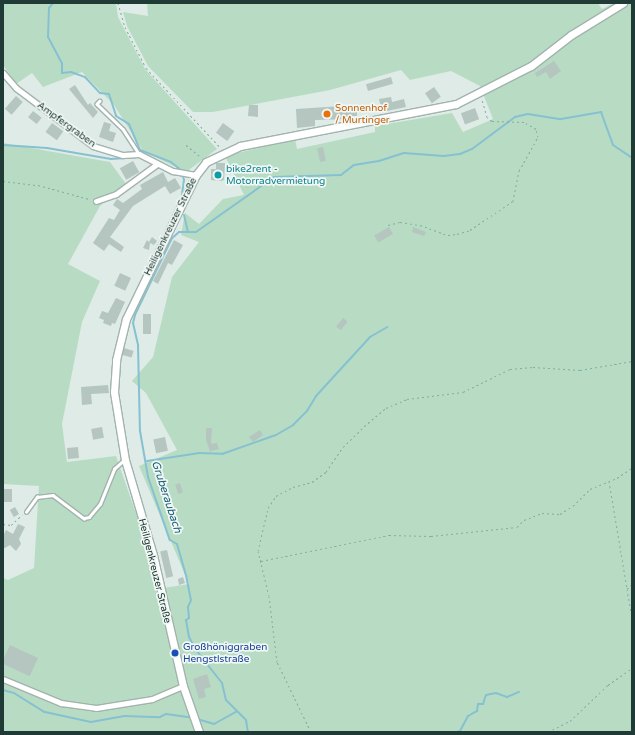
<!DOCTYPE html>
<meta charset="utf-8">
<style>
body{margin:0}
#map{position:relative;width:635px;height:735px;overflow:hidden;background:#dfebe6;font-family:"Varela Round",sans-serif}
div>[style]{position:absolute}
.green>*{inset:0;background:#b8dcc3}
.stream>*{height:2px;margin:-1px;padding:0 1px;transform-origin:1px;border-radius:1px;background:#86c1d1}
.building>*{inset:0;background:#b5c5bf;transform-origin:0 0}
.path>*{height:1px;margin-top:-0.5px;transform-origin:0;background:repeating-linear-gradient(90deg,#7fafa2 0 2px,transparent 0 5px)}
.roads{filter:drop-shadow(1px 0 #a2b3ad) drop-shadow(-1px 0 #a2b3ad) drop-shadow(0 1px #a2b3ad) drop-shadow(0 -1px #a2b3ad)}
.lane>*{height:2.5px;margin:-1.25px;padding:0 1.25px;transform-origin:1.25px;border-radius:1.25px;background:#fff}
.street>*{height:5px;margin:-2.5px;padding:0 2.5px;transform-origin:2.5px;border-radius:2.5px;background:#fff}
.secondary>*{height:7px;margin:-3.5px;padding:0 3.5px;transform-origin:3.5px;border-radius:3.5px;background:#fff}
.dots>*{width:11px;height:11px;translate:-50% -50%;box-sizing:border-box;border:2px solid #f0f7f4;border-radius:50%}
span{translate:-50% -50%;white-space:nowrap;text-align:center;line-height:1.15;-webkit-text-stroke:3.5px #f0f7f4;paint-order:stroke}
.food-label{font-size:10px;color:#c56008}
.left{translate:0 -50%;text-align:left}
.street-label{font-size:10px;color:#203b35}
.culture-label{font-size:10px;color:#0d838f}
.transit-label{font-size:10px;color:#164399}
.water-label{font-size:11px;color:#1a6277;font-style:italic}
.frame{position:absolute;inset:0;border:4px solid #203b35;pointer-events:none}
</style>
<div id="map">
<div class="green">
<div style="clip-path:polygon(3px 3px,116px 3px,118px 17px,145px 69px,217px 149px,186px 172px,143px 151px,114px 105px,82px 72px,43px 87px,32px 73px,16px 84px,3px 65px)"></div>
<div style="clip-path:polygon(147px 3px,598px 3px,602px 9px,614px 3px,632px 3px,632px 732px,3px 732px,3px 578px,8px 580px,34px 568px,39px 486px,3px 484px,3px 143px,110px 162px,126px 184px,100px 206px,68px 264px,100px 281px,82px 322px,62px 424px,67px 462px,116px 456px,140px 525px,157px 589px,189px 584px,139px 466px,177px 450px,146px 393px,132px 381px,153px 357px,172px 277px,199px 242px,181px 235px,185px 213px,199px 224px,223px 199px,244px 195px,225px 156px,295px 139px,297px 149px,375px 132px,375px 126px,452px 113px,463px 132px,493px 119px,480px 86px,451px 71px,410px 80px,401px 70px,330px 90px,213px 112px,193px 112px,148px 66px,127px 26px,123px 12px,148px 16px)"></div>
</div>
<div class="stream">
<div style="left:53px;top:3px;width:6px;rotate:129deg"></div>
<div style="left:49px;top:8px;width:29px;rotate:92deg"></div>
<div style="left:48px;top:37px;width:30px;rotate:62deg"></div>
<div style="left:62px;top:63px;width:10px;rotate:90deg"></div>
<div style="left:62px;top:73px;width:9px;rotate:-6deg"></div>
<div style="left:71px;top:72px;width:15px;rotate:20deg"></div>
<div style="left:85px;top:77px;width:22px;rotate:47deg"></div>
<div style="left:100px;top:93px;width:9px;rotate:6deg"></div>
<div style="left:109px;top:94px;width:23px;rotate:72deg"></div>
<div style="left:116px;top:116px;width:15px;rotate:32deg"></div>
<div style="left:129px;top:124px;width:28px;rotate:67deg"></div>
<div style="left:140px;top:150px;width:33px;rotate:21deg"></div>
<div style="left:171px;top:162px;width:13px;rotate:39deg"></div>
<div style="left:181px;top:170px;width:10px;rotate:73deg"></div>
<div style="left:184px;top:180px;width:15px;rotate:98deg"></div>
<div style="left:3px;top:145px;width:44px;rotate:3.9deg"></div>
<div style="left:47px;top:148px;width:65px;rotate:9.8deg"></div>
<div style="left:111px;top:159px;width:15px;rotate:-4deg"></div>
<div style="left:184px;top:215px;width:17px;rotate:77deg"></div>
<div style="left:188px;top:232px;width:9px;rotate:180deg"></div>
<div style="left:179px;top:232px;width:9px;rotate:139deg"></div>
<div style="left:172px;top:238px;width:85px;rotate:115.7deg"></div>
<div style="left:135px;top:315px;width:8px;rotate:104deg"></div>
<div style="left:133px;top:323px;width:23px;rotate:77deg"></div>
<div style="left:138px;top:345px;width:86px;rotate:88.7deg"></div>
<div style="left:140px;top:431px;width:47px;rotate:80.1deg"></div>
<div style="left:148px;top:477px;width:28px;rotate:71deg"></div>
<div style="left:157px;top:503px;width:39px;rotate:71deg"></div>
<div style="left:170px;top:540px;width:8px;rotate:30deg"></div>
<div style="left:177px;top:544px;width:32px;rotate:74deg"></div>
<div style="left:186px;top:575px;width:25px;rotate:79deg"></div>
<div style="left:191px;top:600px;width:8px;rotate:113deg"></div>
<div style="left:188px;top:607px;width:11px;rotate:85deg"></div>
<div style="left:189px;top:618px;width:4px;rotate:146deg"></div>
<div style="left:186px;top:620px;width:17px;rotate:80deg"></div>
<div style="left:189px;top:637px;width:15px;rotate:62deg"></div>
<div style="left:196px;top:650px;width:42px;rotate:51.8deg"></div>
<div style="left:222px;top:683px;width:17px;rotate:77deg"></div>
<div style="left:226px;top:700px;width:28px;rotate:45deg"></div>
<div style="left:246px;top:720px;width:12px;rotate:81deg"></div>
<div style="left:188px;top:232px;width:8px"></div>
<div style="left:196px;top:232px;width:95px;rotate:-35.2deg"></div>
<div style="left:274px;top:177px;width:67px;rotate:-1.7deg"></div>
<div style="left:341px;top:175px;width:16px;rotate:-38deg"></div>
<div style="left:354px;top:165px;width:25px;rotate:-9deg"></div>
<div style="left:379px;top:161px;width:26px;rotate:-18deg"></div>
<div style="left:404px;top:153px;width:40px;rotate:4.3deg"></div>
<div style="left:444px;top:156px;width:16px;rotate:-7deg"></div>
<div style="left:460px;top:154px;width:13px;rotate:-23deg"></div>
<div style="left:472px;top:149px;width:54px;rotate:-36.7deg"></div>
<div style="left:515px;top:117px;width:13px;rotate:-13deg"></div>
<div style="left:528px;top:114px;width:33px;rotate:9deg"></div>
<div style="left:561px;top:119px;width:41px;rotate:-9.9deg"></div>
<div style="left:601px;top:112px;width:35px;rotate:70deg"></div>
<div style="left:613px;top:145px;width:23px;rotate:34deg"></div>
<div style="left:147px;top:461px;width:53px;rotate:-8.7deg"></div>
<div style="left:199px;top:453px;width:23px;rotate:2deg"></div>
<div style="left:222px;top:454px;width:57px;rotate:-19.4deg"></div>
<div style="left:276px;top:435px;width:20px;rotate:-30deg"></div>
<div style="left:293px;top:425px;width:20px;rotate:-45deg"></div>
<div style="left:307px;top:411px;width:17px;rotate:-59deg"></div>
<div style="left:316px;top:396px;width:80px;rotate:-47.5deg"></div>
<div style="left:370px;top:337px;width:20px;rotate:-30deg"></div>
<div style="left:3px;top:690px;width:11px;rotate:15deg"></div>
<div style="left:14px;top:693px;width:36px;rotate:32deg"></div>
<div style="left:45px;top:712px;width:47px;rotate:12.3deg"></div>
<div style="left:91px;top:722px;width:34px;rotate:-10deg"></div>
<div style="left:124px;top:716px;width:36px;rotate:2deg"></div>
<div style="left:160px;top:717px;width:7px;rotate:-27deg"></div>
<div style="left:166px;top:714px;width:27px;rotate:8deg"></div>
<div style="left:197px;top:719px;width:18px;rotate:16deg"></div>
<div style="left:214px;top:724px;width:25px;rotate:-29deg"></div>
<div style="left:457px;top:732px;width:3px;rotate:-18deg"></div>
<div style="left:460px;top:731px;width:17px;rotate:-62deg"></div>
<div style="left:468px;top:716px;width:10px;rotate:-29deg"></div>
<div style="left:477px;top:711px;width:7px;rotate:-82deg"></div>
<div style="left:478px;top:704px;width:5px"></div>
<div style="left:483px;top:704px;width:9px;rotate:-72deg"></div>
<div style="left:486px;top:695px;width:10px;rotate:-11deg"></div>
<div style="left:496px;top:693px;width:12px;rotate:20deg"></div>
<div style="left:507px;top:697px;width:13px;rotate:-23deg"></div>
</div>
<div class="building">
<div style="clip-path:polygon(554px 61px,561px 71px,550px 79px,546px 72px,537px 77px,535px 73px)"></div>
<div style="left:391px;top:77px;width:7px;height:26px;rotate:74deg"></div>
<div style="clip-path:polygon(75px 85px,88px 105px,90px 103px,98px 112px,93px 118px,69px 89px)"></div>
<div style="left:434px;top:87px;width:12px;height:11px;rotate:55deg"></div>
<div style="left:16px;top:96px;width:9px;height:17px;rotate:41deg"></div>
<div style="clip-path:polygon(391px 97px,392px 102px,404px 99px,406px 107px,382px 112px,379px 99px)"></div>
<div style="clip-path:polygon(249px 105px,258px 105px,258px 117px,248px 116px)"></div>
<div style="clip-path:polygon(357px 105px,357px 116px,353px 116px,354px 119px,315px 120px,315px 126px,297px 128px,296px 109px)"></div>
<div style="left:475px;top:108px;width:12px;height:15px;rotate:70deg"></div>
<div style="left:33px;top:111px;width:11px;height:8px;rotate:38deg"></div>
<div style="clip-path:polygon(104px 122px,111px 124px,109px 131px,116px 133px,113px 142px,99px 137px)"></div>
<div style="left:52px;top:123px;width:14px;height:11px;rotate:36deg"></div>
<div style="left:223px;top:123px;width:14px;height:12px;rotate:36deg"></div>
<div style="left:323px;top:147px;width:14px;height:6px;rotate:78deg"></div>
<div style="left:133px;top:161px;width:13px;height:15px;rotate:61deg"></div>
<div style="clip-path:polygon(216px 163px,225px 163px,224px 180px,221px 181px,211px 180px,211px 169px,216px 169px)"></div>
<div style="clip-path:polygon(163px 172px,168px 182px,175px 178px,181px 188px,170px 194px,165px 186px,133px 206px,110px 237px,124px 247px,121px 252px,109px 244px,104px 251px,93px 243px,109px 218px,114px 220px,120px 210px,113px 205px,117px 199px,123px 203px,142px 189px,140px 185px)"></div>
<div style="left:389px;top:227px;width:8px;height:17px;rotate:60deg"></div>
<div style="clip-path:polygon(413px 227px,426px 232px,424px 236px,412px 232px)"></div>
<div style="clip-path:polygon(152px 237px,157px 241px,154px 245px,150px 243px,149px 250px,143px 248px,147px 240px,149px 242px)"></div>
<div style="clip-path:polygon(174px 240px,183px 245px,172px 265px,168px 263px,158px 284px,153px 281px)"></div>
<div style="left:120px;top:273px;width:12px;height:14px;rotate:24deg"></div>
<div style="clip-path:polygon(116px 298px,125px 302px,115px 324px,112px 323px,111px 326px,103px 323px,104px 320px,99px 318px,102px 311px,108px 313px)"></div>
<div style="left:143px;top:314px;width:8px;height:20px"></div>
<div style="left:343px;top:318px;width:6px;height:11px;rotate:39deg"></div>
<div style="left:124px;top:348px;width:10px;height:7px;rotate:17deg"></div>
<div style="clip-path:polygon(108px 385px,109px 393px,91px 394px,92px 404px,82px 405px,81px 387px)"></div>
<div style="left:102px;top:427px;width:11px;height:11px;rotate:80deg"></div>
<div style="clip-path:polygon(206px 428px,212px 428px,211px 444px,217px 443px,219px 449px,211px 451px,211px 454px,206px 440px)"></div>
<div style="clip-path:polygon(260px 430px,263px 435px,253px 442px,249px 437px)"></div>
<div style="left:165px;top:437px;width:14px;height:12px;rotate:78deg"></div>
<div style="left:78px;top:447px;width:11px;height:11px;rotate:85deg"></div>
<div style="left:180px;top:483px;width:10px;height:5px;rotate:73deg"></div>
<div style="left:3px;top:489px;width:9px;height:13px"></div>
<div style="left:15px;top:507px;width:8px;height:6px;rotate:60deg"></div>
<div style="clip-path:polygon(18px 524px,25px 527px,19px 539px,21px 544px,16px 551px,10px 545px,3px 549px,3px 536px,6px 530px,13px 534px)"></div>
<div style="left:167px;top:550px;width:27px;height:7px;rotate:77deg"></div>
<div style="clip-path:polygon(183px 577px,185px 583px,179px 585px,178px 579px)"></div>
<div style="left:10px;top:645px;width:31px;height:20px;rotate:25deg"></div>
<div style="clip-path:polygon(207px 674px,211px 687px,204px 689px,206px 697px,199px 699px,193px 679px)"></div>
</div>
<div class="path">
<div style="left:118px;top:3px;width:25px;rotate:74deg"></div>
<div style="left:125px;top:27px;width:46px;rotate:62.9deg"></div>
<div style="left:146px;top:68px;width:108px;rotate:46.9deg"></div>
<div style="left:186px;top:145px;width:19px;rotate:39deg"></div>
<div style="left:3px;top:181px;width:35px;rotate:7deg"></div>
<div style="left:38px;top:185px;width:53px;rotate:15.4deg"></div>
<div style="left:388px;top:225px;width:12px;rotate:-14deg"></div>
<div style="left:400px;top:222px;width:20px;rotate:9deg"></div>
<div style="left:420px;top:225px;width:30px;rotate:20deg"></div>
<div style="left:448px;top:235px;width:9px;rotate:-6deg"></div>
<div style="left:457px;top:234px;width:14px;rotate:-17deg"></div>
<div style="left:470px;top:230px;width:52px;rotate:-34deg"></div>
<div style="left:513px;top:201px;width:31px;rotate:-79deg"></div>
<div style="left:519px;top:171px;width:39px;rotate:-61deg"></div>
<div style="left:538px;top:137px;width:8px;rotate:-104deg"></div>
<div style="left:536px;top:129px;width:14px;rotate:-150deg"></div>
<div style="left:524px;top:122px;width:32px;rotate:-178deg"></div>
<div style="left:492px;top:121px;width:6px;rotate:-141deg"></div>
<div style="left:487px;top:117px;width:18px;rotate:-106deg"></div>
<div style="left:609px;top:481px;width:109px;rotate:80.5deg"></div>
<div style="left:3px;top:524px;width:8px;rotate:7deg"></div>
<div style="left:11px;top:525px;width:15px;rotate:-42deg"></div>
<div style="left:261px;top:561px;width:131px;rotate:-11.5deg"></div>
<div style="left:389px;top:535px;width:42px;rotate:1.4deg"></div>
<div style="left:431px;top:536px;width:86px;rotate:-6deg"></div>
<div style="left:517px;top:527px;width:10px;rotate:-45deg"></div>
<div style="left:524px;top:520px;width:19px;rotate:-21deg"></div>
<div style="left:542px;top:513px;width:18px;rotate:3deg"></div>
<div style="left:560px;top:514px;width:15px;rotate:-32deg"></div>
<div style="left:573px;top:506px;width:24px;rotate:-45deg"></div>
<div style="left:590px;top:489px;width:29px;rotate:-22deg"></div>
<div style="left:617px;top:478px;width:18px;rotate:-34deg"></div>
<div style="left:632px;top:584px;width:7px;rotate:135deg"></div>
<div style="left:627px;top:589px;width:29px;rotate:80deg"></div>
<div style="left:311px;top:732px;width:78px;rotate:-115.9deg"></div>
<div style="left:277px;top:662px;width:66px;rotate:-96.9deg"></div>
<div style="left:269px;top:596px;width:46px;rotate:-103.7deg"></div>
<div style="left:258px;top:551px;width:44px;rotate:-76.9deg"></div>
<div style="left:268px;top:508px;width:14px;rotate:-56deg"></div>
<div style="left:276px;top:496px;width:19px;rotate:-28deg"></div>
<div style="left:293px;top:487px;width:20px;rotate:-15deg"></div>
<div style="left:312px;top:482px;width:17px;rotate:-36deg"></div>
<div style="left:326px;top:472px;width:30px;rotate:-56deg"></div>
<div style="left:343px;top:447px;width:35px;rotate:-44deg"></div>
<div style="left:368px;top:423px;width:23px;rotate:-40deg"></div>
<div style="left:386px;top:408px;width:23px;rotate:-23deg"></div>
<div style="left:407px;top:399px;width:56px;rotate:-7.1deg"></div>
<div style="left:463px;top:392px;width:52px;rotate:-26.1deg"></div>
<div style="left:510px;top:369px;width:23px;rotate:-5deg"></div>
<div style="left:533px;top:367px;width:47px;rotate:3.7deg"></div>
<div style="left:580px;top:370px;width:53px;rotate:-9.8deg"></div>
<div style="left:548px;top:732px;width:25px;rotate:-27deg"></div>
<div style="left:570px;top:721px;width:52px;rotate:-43.5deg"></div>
<div style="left:608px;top:685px;width:29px;rotate:-35deg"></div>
</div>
<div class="roads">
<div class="lane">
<div style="left:100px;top:101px;width:4px;rotate:135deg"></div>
<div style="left:97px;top:104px;width:36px;rotate:44deg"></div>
<div style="left:123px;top:129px;width:30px;rotate:57deg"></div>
<div style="left:26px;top:512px;width:19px;rotate:-54deg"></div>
<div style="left:37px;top:497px;width:16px;rotate:-7deg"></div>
<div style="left:53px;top:495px;width:39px;rotate:37deg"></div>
<div style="left:84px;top:518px;width:5px;rotate:-11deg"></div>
<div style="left:89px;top:517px;width:17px;rotate:-50deg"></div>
<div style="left:100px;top:504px;width:38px;rotate:-68deg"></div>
<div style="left:114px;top:469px;width:13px;rotate:-42deg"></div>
</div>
<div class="street">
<div style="left:3px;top:73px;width:20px;rotate:49deg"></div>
<div style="left:16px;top:88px;width:96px;rotate:37deg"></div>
<div style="left:93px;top:146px;width:31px;rotate:17deg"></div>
<div style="left:123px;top:155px;width:16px;rotate:-4deg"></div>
<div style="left:139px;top:154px;width:38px;rotate:27deg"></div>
<div style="left:173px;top:171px;width:23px;rotate:10deg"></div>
<div style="left:96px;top:201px;width:21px;rotate:-19deg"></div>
<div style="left:116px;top:194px;width:51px;rotate:-36.2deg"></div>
<div style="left:3px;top:679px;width:63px;rotate:22.5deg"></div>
<div style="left:61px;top:703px;width:35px;rotate:8deg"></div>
<div style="left:96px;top:708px;width:57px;rotate:-9.1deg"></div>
<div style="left:152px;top:699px;width:34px;rotate:-23deg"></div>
</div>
<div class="secondary">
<div style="left:199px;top:732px;width:49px;rotate:-109.2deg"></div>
<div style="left:183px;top:686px;width:134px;rotate:-102.9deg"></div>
<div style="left:153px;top:555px;width:99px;rotate:-106.4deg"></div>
<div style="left:125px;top:460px;width:69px;rotate:-99.2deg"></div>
<div style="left:114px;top:392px;width:32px;rotate:-86deg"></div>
<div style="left:116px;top:360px;width:42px;rotate:-76.3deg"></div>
<div style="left:126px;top:319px;width:160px;rotate:-64.1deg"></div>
<div style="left:196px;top:175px;width:16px;rotate:-52deg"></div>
<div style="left:206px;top:162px;width:38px;rotate:-25deg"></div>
<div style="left:240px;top:146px;width:220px;rotate:-11deg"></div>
<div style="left:456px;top:104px;width:84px;rotate:-26.9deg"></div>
<div style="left:531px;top:66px;width:51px;rotate:-37.8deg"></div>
<div style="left:571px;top:35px;width:61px;rotate:-31.6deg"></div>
</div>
</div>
<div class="dots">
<div style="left:327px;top:114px;background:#e8710a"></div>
<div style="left:218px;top:175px;background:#0f9aa8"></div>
<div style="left:175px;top:653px;background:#1a4fb4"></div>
</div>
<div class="food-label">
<span class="left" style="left:335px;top:114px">Sonnenhof<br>/ Murtinger</span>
</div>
<div class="street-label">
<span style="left:66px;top:125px;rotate:36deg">Ampfergraben</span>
<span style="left:171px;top:227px;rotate:-64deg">Heiligenkreuzer Straße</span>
<span style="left:154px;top:571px;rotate:76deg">Heiligenkreuzer Straße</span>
</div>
<div class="culture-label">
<span class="left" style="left:226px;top:175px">bike2rent -<br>Motorradvermietung</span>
</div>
<div class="transit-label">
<span class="left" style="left:183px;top:653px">Großhöniggraben<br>Hengstlstraße</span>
</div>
<div class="water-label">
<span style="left:166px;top:497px;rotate:72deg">Gruberaubach</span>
</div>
<div class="frame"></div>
</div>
